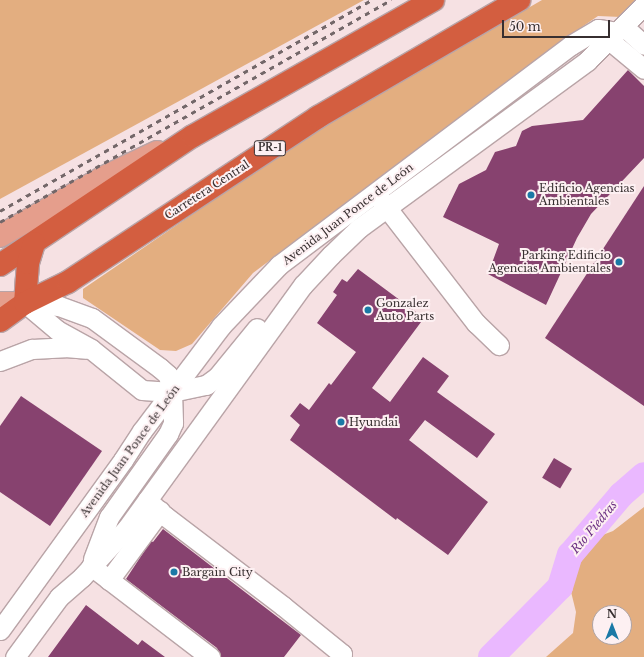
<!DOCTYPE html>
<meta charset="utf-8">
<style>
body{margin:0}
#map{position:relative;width:644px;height:657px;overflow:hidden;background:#f6e1e3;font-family:"Libre Baskerville",serif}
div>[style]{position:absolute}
.green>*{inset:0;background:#e3ae80}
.river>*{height:26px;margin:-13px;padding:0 13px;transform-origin:13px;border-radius:13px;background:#eab8ff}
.building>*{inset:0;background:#87426f;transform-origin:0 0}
.roads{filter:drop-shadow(1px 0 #b9a4a7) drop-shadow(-1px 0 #b9a4a7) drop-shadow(0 1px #b9a4a7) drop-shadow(0 -1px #b9a4a7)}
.minor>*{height:19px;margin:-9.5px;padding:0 9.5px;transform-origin:9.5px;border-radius:9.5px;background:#fff}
.major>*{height:22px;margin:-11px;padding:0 11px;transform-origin:11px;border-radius:11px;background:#e59e8c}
.highway>*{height:22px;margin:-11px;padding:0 11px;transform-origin:11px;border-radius:11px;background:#d35e40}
.rail>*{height:3px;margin-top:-1.5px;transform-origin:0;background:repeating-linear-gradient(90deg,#736769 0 5px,transparent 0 10px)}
.dots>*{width:11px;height:11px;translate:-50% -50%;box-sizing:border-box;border:2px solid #fdf0f2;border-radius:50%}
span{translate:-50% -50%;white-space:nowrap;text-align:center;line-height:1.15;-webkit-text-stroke:4px #fdf0f2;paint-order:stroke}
.shield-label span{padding:1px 3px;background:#fdf0f2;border:1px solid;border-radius:3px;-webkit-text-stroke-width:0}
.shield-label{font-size:10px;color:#372f30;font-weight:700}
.poi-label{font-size:11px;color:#372f30}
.left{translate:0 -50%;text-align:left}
.right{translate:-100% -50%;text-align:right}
.street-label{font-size:11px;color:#372f30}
.water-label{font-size:12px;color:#6d3284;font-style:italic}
.north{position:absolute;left:592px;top:605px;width:40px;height:40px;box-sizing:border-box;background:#fdf0f2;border:1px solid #aea3a4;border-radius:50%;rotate:0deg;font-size:11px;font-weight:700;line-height:16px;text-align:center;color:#372f30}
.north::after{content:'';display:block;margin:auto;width:14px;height:18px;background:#1a79a6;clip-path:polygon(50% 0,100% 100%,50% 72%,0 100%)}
.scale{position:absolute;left:502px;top:20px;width:108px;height:18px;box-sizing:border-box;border:2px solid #372f30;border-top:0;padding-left:5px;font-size:12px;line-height:14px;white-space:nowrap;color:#372f30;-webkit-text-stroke:3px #fdf0f2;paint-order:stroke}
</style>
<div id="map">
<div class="green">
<div style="clip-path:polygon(0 0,364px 0,0 199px)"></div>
<div style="clip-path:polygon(542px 0,638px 0,621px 17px,598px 16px,570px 35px,253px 273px,192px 344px,176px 351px,160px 350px,83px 298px,83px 289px,287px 150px,348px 112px)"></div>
<div style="clip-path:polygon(evenodd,644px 507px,644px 657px,546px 657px,573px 633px,576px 612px,561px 551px,613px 531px,644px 507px,600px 613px,624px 613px,624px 637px,600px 637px,600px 613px)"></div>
</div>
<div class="river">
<div style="left:491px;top:657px;width:98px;rotate:-45.4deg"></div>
<div style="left:560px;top:587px;width:34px;rotate:-73deg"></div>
<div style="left:570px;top:555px;width:79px;rotate:-49.6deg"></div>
<div style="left:621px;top:495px;width:30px;rotate:-41deg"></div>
</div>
<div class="building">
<div style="clip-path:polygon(628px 70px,644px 86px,644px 158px,591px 214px,577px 238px,546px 305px,488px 274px,499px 244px,443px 217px,459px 184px,486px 170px,495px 152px,516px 146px,522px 131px,532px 126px,583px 120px)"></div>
<div style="clip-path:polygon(644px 186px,644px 406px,545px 338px)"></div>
<div style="clip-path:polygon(358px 269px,424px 318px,372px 388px,390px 402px,423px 357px,449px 376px,437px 392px,495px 434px,477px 458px,425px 420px,409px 440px,488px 502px,448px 555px,397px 518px,396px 520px,290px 440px,300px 425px,290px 416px,300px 403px,309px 410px,329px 383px,331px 385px,356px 352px,317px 323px,337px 295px,333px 292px,342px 279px,347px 282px)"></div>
<div style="clip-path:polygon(21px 396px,102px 451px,50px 526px,0 492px,0 426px)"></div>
<div style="left:554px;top:458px;width:21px;height:23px;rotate:31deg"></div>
<div style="clip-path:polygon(163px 529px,301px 635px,284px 657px,221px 657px,217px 648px,126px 579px,151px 541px,153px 542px)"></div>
<div style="clip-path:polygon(86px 605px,138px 645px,142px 640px,165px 657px,48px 657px)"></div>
</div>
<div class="roads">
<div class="minor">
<div style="left:623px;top:26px;width:28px;rotate:42deg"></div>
<div style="left:609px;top:40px;width:45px;rotate:39.6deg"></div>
<div style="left:380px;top:199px;width:157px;rotate:52.3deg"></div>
<div style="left:476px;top:323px;width:32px;rotate:44deg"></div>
<div style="left:25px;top:303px;width:34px;rotate:5deg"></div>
<div style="left:59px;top:306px;width:35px;rotate:20deg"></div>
<div style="left:92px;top:318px;width:84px;rotate:36.3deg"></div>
<div style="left:160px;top:368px;width:11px;rotate:41deg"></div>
<div style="left:168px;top:375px;width:17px;rotate:77deg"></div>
<div style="left:172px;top:392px;width:31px;rotate:88deg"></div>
<div style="left:173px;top:423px;width:12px;rotate:114deg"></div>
<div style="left:168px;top:434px;width:102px;rotate:125.4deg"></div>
<div style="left:109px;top:517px;width:45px;rotate:110.9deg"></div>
<div style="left:25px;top:303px;width:42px;rotate:40.2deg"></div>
<div style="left:57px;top:330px;width:39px;rotate:29deg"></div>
<div style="left:91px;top:349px;width:65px;rotate:38.8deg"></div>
<div style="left:142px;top:390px;width:30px;rotate:4deg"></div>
<div style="left:172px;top:392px;width:35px;rotate:-12deg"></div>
<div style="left:206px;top:385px;width:14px;rotate:-36deg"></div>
<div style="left:217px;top:377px;width:63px;rotate:-50.8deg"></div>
<div style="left:0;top:361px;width:34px;rotate:-21deg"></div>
<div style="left:32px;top:349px;width:33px;rotate:-3deg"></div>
<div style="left:65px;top:347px;width:21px;rotate:5deg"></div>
<div style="left:147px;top:500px;width:24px;rotate:42deg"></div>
<div style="left:165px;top:516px;width:148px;rotate:37.3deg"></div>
<div style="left:283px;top:606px;width:76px;rotate:39.1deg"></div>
<div style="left:342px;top:654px;width:4px;rotate:124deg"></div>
<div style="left:91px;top:566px;width:150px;rotate:37.4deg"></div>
<div style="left:109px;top:580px;width:86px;rotate:-53.5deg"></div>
<div style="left:0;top:630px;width:210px;rotate:-54.1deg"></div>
<div style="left:123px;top:460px;width:35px;rotate:-57deg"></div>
<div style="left:142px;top:431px;width:131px;rotate:-53deg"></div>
<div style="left:221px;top:326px;width:84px;rotate:-46.4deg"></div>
<div style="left:279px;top:265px;width:366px;rotate:-37deg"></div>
<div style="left:571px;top:45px;width:31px;rotate:-31deg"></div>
<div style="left:598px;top:29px;width:19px;rotate:9deg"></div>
<div style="left:15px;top:657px;width:74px;rotate:-53.7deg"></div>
<div style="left:59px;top:597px;width:30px;rotate:-41deg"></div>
<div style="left:82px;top:577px;width:67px;rotate:-47.4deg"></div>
<div style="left:127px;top:528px;width:300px;rotate:-54.1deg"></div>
<div style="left:303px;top:285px;width:41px;rotate:-47deg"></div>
<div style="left:331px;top:255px;width:39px;rotate:-44deg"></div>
<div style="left:359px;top:228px;width:283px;rotate:-36.2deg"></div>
<div style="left:587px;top:61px;width:80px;rotate:-44.5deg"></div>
</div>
<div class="major">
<div style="left:0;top:236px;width:117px;rotate:-29.6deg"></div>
<div style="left:102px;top:178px;width:61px;rotate:-25.3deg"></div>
<div style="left:0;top:303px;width:25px"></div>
</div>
<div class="highway">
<div style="left:0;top:265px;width:232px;rotate:-33.8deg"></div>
<div style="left:193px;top:136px;width:276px;rotate:-29.5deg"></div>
<div style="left:25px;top:303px;width:40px;rotate:-85.7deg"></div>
<div style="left:28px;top:263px;width:21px;rotate:-73deg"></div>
<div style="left:0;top:321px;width:31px;rotate:-36deg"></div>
<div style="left:25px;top:303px;width:48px;rotate:-26deg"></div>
<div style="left:68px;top:282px;width:300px;rotate:-33.4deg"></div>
<div style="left:318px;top:117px;width:233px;rotate:-30.2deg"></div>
</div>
</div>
<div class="rail">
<div style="left:0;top:211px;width:428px;rotate:-29.6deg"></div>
<div style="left:0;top:222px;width:450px;rotate:-29.6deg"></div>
</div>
<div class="dots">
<div style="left:531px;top:195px;background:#1a79a6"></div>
<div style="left:619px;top:262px;background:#1a79a6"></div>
<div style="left:368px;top:310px;background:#1a79a6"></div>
<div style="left:341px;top:422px;background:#1a79a6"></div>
<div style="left:174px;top:572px;background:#1a79a6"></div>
</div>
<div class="shield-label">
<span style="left:270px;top:148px">PR-1</span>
</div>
<div class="poi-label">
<span class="left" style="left:539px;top:195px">Edificio Agencias<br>Ambientales</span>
<span class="right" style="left:611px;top:262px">Parking Edificio<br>Agencias Ambientales</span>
<span class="left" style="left:376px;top:310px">Gonzalez<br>Auto Parts</span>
<span class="left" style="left:349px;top:422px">Hyundai</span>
<span class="left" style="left:182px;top:572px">Bargain City</span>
</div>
<div class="street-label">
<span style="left:207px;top:190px;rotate:-33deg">Carretera Central</span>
<span style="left:348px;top:214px;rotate:-37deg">Avenida Juan Ponce de León</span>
<span style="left:130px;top:451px;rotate:-54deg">Avenida Juan Ponce de León</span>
</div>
<div class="water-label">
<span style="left:594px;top:527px;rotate:-50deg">Río Piedras</span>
</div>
<div class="north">N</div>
<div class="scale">50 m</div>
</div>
